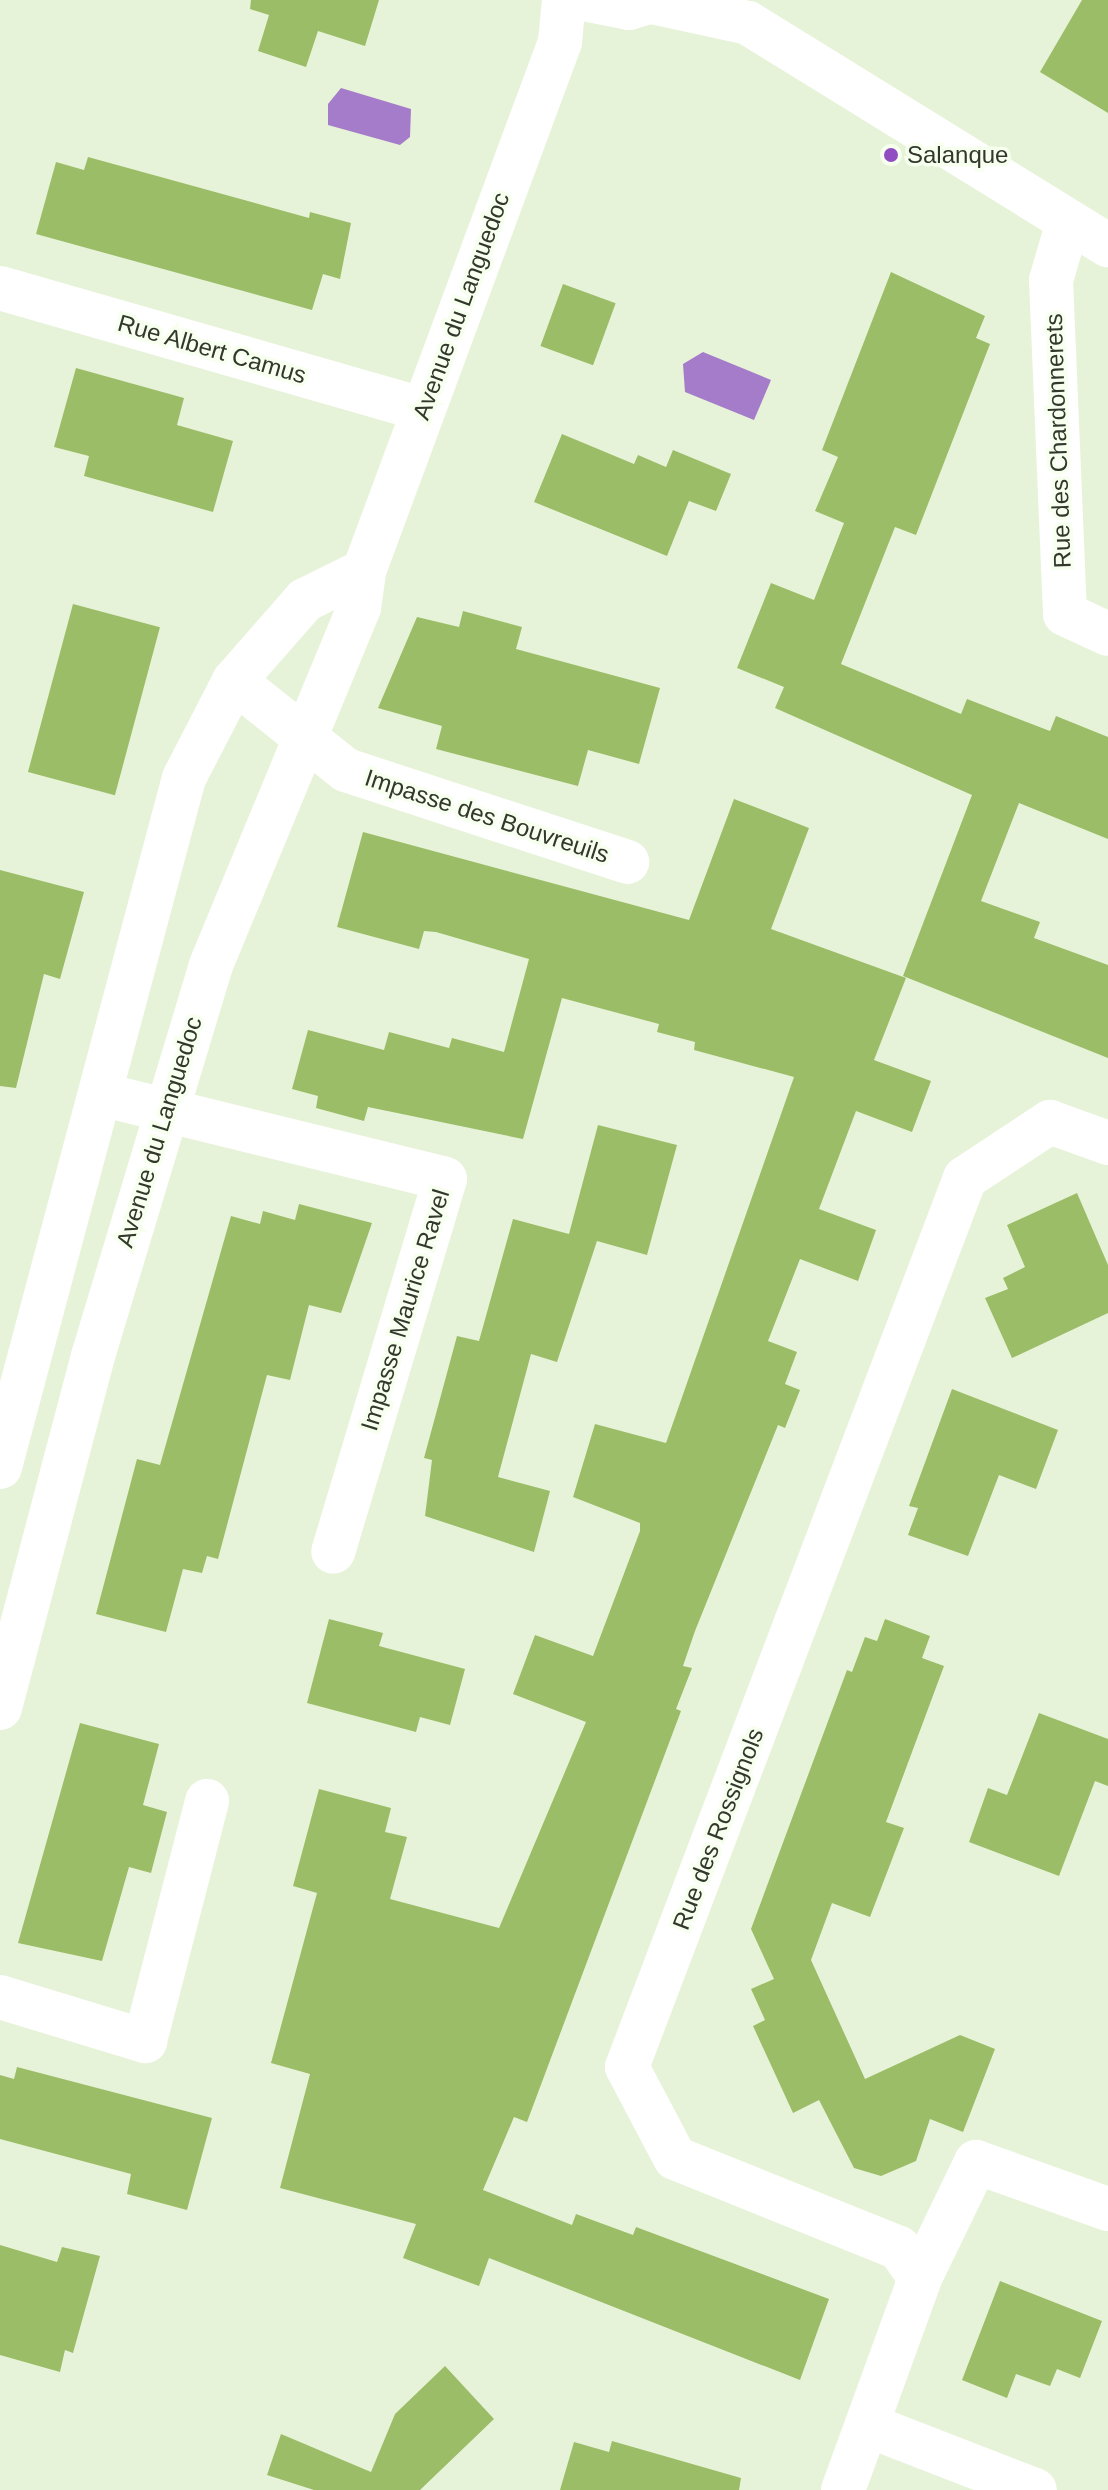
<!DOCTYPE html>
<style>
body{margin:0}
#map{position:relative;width:1108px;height:2490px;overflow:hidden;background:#e7f3d8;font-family:Arial,sans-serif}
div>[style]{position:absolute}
.water>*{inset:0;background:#a57cc9}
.building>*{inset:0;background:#9bbd67;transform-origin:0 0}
.minor>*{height:44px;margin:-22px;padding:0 22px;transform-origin:22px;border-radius:22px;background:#fff}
.dots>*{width:22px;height:22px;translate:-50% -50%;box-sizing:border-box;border:4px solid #f7ffee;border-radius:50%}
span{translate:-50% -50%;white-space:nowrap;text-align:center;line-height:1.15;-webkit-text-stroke:7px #f7ffee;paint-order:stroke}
.poi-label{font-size:24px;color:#33382d}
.left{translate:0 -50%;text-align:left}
.street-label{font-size:24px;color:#33382d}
</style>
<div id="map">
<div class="water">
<div style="clip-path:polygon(341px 88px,411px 109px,410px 137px,400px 145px,328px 125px,328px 104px)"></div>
<div style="clip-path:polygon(703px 352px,771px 380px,754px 420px,685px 392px,683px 364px)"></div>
</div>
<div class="building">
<div style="clip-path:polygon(251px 0,379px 0,365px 46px,318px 31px,306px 67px,258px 51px,269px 15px,250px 9px)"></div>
<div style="clip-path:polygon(1082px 0,1108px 0,1108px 113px,1040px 72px)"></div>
<div style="clip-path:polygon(88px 157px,309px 218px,310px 212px,351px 223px,340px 279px,323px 274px,312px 310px,36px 234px,56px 162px,84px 170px)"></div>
<div style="clip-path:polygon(891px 272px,985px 316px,976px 338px,990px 344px,916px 535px,895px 527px,841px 664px,961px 714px,967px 699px,1050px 731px,1056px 716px,1108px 737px,1108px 839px,1019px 803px,981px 901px,1040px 922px,1034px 938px,1108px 965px,1108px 1058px,903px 976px,972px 795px,775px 708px,784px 687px,737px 668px,771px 583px,814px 600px,844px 523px,815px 511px,838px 457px,822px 450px)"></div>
<div style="left:563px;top:284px;width:56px;height:66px;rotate:20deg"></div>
<div style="clip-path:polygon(76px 368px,184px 398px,177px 425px,233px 441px,213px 512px,84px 476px,89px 456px,54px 447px)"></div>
<div style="clip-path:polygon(562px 434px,634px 464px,638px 455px,666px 467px,673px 450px,731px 474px,716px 511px,689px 501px,667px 556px,534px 502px)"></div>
<div style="left:73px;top:604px;width:90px;height:174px;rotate:15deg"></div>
<div style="clip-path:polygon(463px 611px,522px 627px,516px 649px,660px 688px,639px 764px,588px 750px,578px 786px,436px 749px,442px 726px,378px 708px,417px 617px,459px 627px)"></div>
<div style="clip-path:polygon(734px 799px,809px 828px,771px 929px,906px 978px,874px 1060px,931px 1081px,912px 1132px,856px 1111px,819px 1209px,876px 1230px,858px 1281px,800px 1259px,768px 1341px,797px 1352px,785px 1384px,800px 1390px,785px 1428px,778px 1425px,695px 1631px,683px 1666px,692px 1668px,676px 1709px,681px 1711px,527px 2122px,514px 2117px,483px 2190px,572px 2225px,576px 2214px,633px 2235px,636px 2227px,829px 2299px,800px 2380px,489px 2258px,479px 2286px,403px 2258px,416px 2224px,280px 2188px,310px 2074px,271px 2063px,317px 1893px,293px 1886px,319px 1789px,391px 1808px,385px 1832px,407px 1837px,390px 1899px,499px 1928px,586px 1722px,513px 1694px,535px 1635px,593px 1656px,640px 1531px,640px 1523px,573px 1497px,595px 1424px,666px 1443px,794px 1077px,694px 1050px,695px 1042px,657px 1032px,659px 1024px,562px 998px,523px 1139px,368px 1107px,364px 1121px,316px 1108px,318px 1096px,292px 1089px,308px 1030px,384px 1050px,389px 1032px,449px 1048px,452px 1038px,504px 1052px,529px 959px,436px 932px,424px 931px,419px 949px,337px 927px,363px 832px,689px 920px)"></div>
<div style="clip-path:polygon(0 870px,84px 892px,60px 979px,44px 974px,16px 1088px,0 1086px)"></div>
<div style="clip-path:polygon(598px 1125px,677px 1145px,647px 1255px,597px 1241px,557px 1362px,531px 1354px,498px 1477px,550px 1491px,534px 1552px,425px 1516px,432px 1460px,424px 1458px,457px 1336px,479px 1341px,513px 1219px,569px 1234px)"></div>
<div style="clip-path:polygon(1077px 1193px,1108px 1265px,1108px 1313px,1012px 1358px,985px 1298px,1008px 1289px,1003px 1278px,1025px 1267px,1007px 1225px)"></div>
<div style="clip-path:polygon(299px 1204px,372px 1223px,341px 1313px,309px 1305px,290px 1380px,267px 1375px,218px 1559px,207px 1556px,202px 1573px,183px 1569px,166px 1632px,96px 1614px,137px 1459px,160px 1465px,231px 1216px,260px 1224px,263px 1211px,295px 1220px)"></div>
<div style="clip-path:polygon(952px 1389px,1058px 1430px,1036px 1489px,999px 1475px,968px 1556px,908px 1535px,918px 1508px,909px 1506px)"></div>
<div style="clip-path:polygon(329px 1619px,383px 1633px,379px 1646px,465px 1669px,450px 1725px,420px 1717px,416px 1732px,307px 1703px)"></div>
<div style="clip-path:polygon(885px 1619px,930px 1636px,922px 1658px,944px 1666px,886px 1822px,904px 1828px,870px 1917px,832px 1903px,811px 1960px,865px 2079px,960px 2035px,995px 2049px,963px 2132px,930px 2119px,916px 2161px,881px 2176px,854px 2168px,819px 2100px,793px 2113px,753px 2026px,765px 2020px,751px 1989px,774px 1979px,751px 1929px,847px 1670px,852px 1672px,865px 1637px,877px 1641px)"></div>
<div style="clip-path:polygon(1039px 1713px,1108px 1739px,1108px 1786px,1095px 1781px,1059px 1876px,969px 1842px,988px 1788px,1007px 1795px)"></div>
<div style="clip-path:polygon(80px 1723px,159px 1744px,143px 1805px,167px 1812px,151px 1873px,129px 1867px,102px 1961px,18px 1943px)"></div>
<div style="clip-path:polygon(17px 2067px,212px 2118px,187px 2210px,127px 2194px,131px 2174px,0 2139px,0 2075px,14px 2079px)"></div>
<div style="clip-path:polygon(0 2245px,57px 2262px,62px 2247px,100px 2256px,73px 2353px,65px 2350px,60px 2372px,0 2355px)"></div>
<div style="clip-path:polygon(1000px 2281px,1102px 2321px,1080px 2378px,1057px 2369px,1050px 2386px,1016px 2374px,1007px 2398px,962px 2380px)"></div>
<div style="clip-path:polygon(445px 2366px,494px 2419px,420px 2490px,314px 2490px,267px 2475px,281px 2434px,371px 2472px,395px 2414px)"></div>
<div style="clip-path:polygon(612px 2441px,741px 2478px,739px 2490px,560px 2490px,574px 2442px,609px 2452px)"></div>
</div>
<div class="minor">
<div style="left:588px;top:0;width:42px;rotate:11deg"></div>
<div style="left:629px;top:8px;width:27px;rotate:-17deg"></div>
<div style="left:652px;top:2px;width:98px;rotate:12.3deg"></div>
<div style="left:748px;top:23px;width:423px;rotate:31.7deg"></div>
<div style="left:1068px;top:222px;width:60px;rotate:106.3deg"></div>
<div style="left:1051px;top:280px;width:334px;rotate:87.6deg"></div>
<div style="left:1065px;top:614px;width:47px;rotate:24.9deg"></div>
<div style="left:0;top:288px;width:440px;rotate:16deg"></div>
<div style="left:234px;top:681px;width:143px;rotate:38.5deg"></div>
<div style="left:346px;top:770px;width:296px;rotate:18.1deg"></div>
<div style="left:100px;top:1094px;width:355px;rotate:13.8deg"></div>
<div style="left:445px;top:1179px;width:389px;rotate:106.7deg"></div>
<div style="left:0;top:1467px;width:713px;rotate:-75.05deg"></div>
<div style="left:184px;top:778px;width:109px;rotate:-62.7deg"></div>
<div style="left:234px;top:681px;width:108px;rotate:-48.8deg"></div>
<div style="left:305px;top:600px;width:66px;rotate:-26.2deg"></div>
<div style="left:0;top:1708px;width:364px;rotate:-75.2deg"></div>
<div style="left:93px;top:1356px;width:408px;rotate:-73.2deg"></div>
<div style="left:211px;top:965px;width:386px;rotate:-67.5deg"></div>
<div style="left:359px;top:608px;width:37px;rotate:-82deg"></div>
<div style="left:364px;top:571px;width:564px;rotate:-69.67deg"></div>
<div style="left:560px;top:42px;width:42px;rotate:-84.6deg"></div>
<div style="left:0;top:1997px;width:152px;rotate:16.9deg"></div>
<div style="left:145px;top:2041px;width:248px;rotate:-75.5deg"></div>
<div style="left:920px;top:2278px;width:129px;rotate:-64.2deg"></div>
<div style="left:976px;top:2162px;width:140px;rotate:19.6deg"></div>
<div style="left:867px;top:2425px;width:180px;rotate:21.2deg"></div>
<div style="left:843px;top:2490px;width:226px;rotate:-70deg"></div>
<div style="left:920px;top:2278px;width:37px;rotate:-125deg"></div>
<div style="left:899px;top:2248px;width:241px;rotate:-158.1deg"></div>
<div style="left:675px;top:2158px;width:103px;rotate:-117.8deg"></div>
<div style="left:627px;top:2067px;width:951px;rotate:-69.18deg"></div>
<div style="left:965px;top:1178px;width:102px;rotate:-33.4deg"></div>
<div style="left:1050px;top:1122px;width:62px;rotate:19.9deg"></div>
</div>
<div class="dots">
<div style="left:891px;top:155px;background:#904ec2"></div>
</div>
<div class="poi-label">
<span class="left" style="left:907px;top:155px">Salanque</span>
</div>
<div class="street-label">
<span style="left:461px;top:306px;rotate:-70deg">Avenue du Languedoc</span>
<span style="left:212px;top:349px;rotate:16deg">Rue Albert Camus</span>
<span style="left:1058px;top:441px;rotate:-92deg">Rue des Chardonnerets</span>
<span style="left:487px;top:816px;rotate:18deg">Impasse des Bouvreuils</span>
<span style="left:159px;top:1132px;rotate:-73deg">Avenue du Languedoc</span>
<span style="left:405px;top:1310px;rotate:-73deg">Impasse Maurice Ravel</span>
<span style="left:718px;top:1829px;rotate:-69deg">Rue des Rossignols</span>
</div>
</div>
